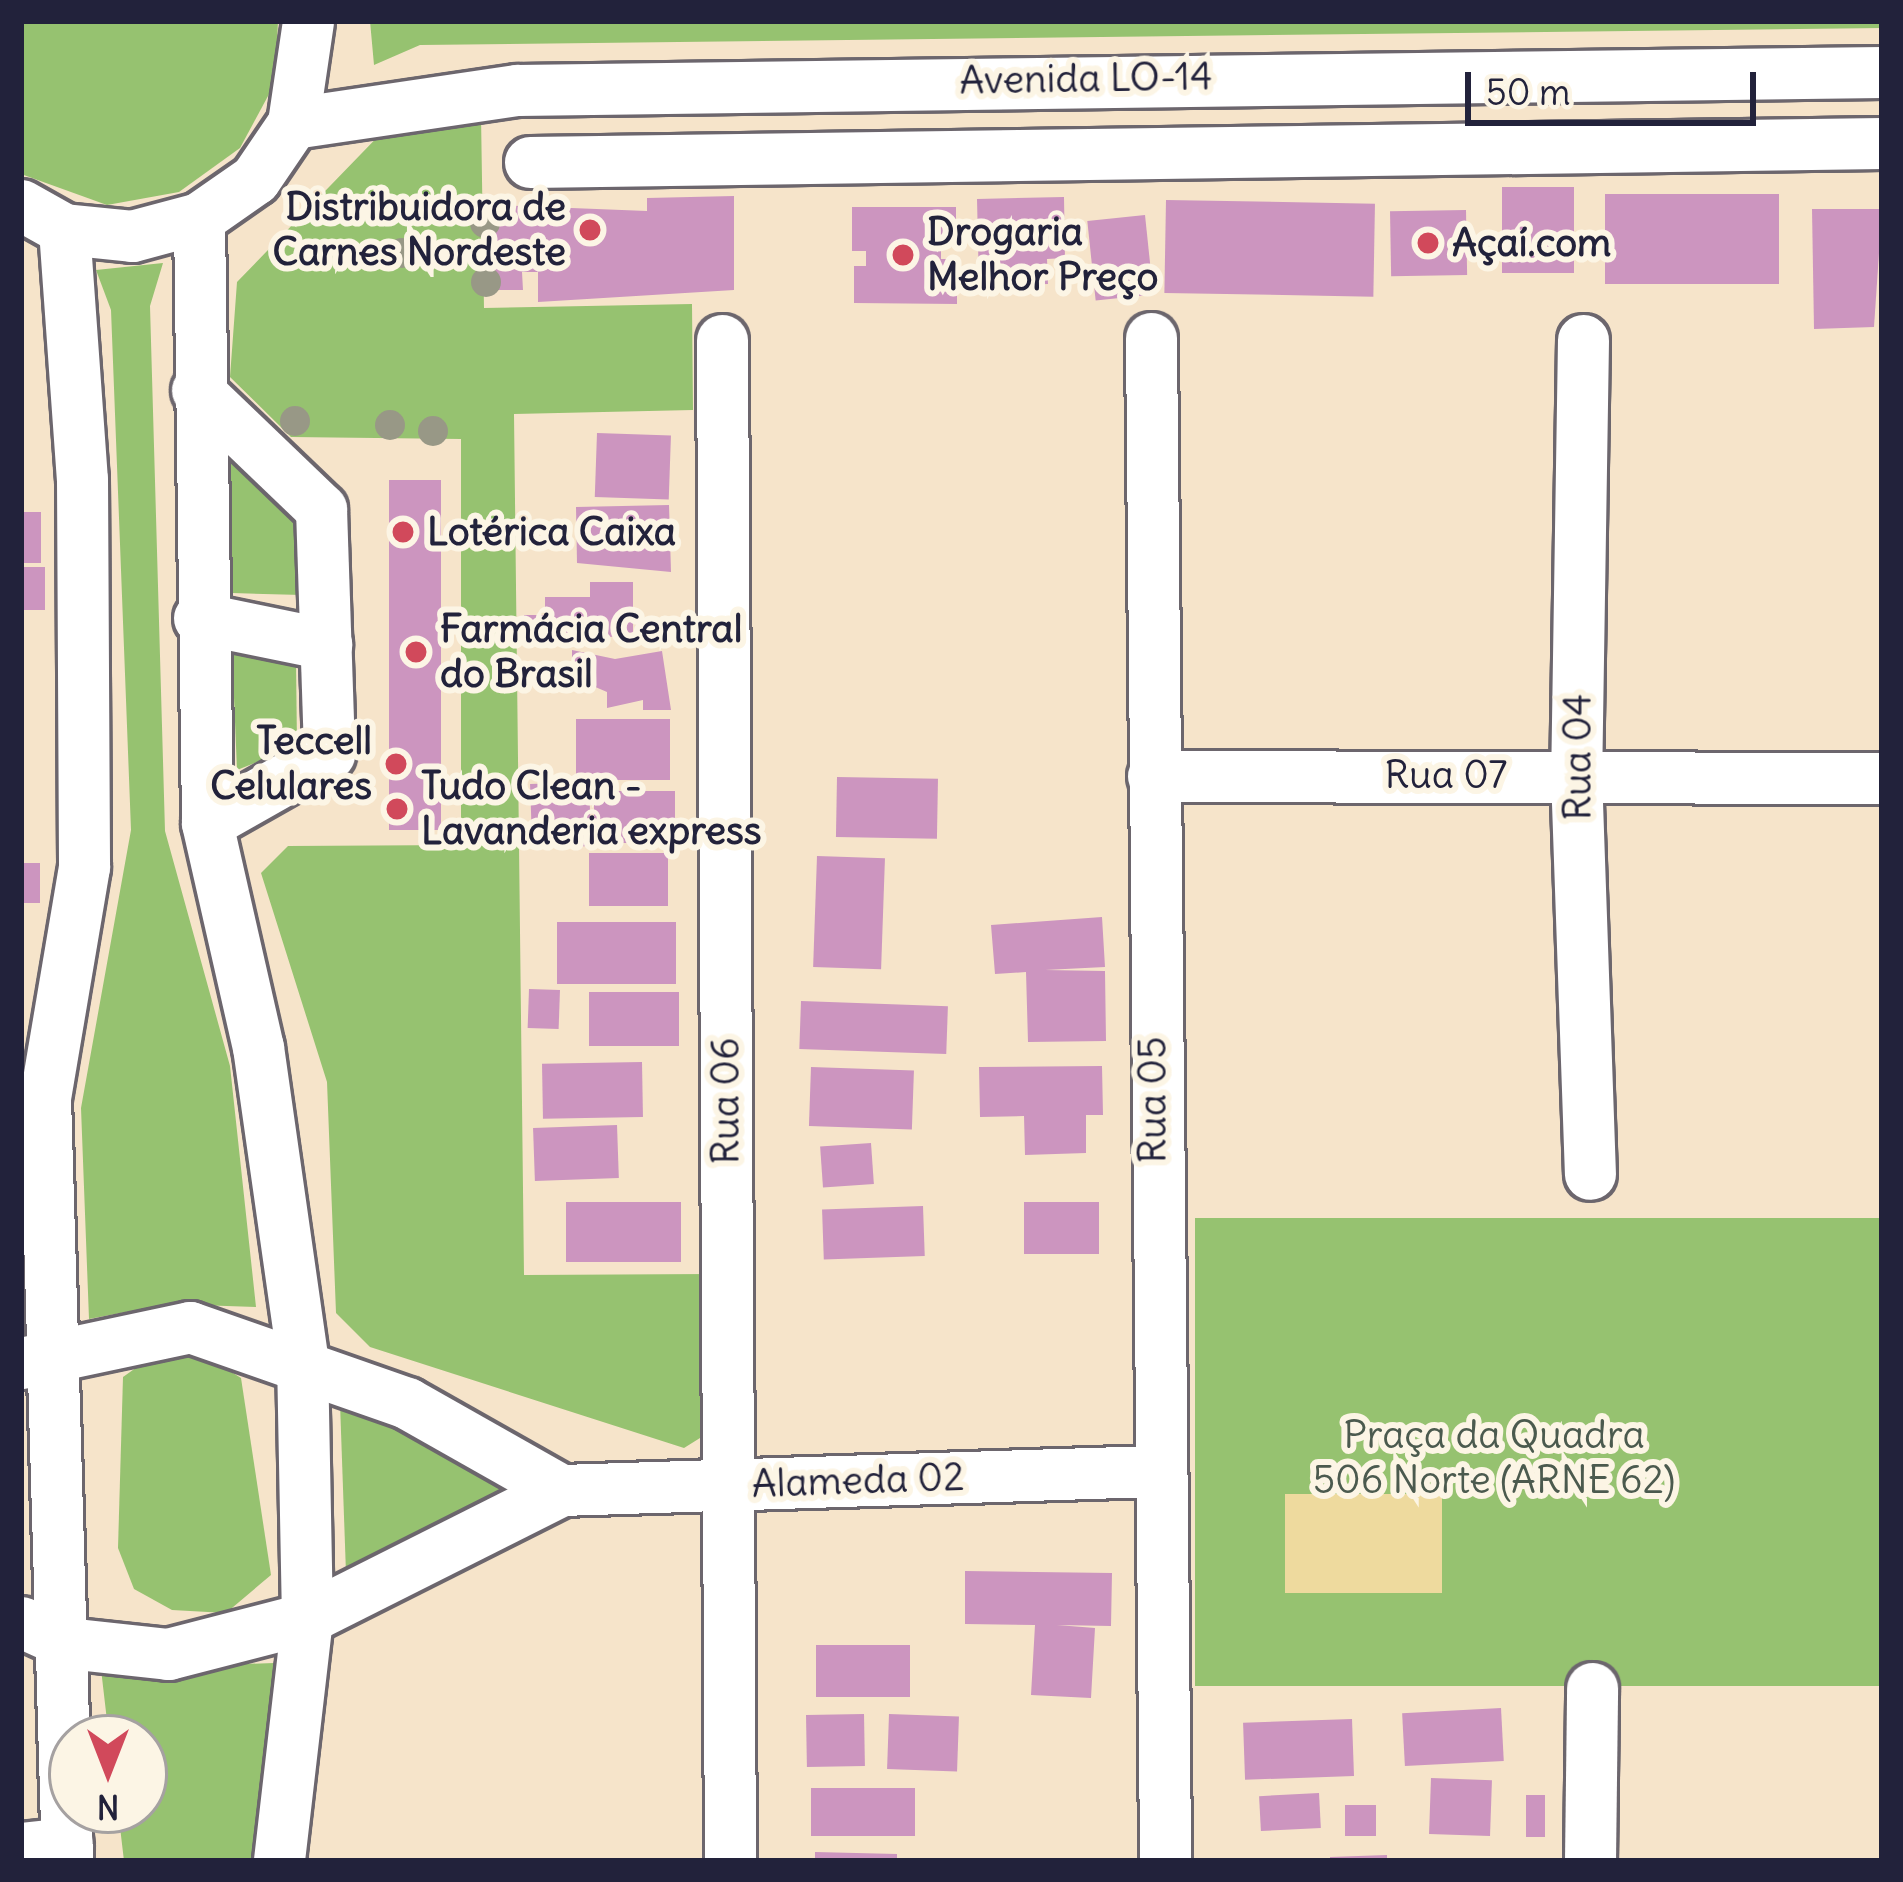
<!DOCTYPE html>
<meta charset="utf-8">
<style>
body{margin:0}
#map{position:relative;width:1903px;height:1882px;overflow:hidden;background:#f6e4ca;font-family:Delius,sans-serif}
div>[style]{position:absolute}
.green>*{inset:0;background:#96c270;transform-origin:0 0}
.sand>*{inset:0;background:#eeda9e;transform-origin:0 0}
.building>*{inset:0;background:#cc95bf;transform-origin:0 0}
.roads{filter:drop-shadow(3px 0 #6c666d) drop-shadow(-3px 0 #6c666d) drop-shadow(0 3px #6c666d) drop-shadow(0 -3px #6c666d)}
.minor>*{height:51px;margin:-25.5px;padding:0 25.5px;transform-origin:25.5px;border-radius:25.5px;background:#fff}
.trees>*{width:30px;height:30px;margin:-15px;border-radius:50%;background:#989886}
.dots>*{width:33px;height:33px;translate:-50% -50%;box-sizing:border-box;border:6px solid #fcf5e5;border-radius:50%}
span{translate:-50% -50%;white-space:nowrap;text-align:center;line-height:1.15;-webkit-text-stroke:12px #fcf5e5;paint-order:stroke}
.street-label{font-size:39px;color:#22223b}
.poi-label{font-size:39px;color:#22223b;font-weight:700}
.right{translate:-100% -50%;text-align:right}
.left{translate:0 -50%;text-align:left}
.park-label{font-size:39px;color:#4b5a4e}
.frame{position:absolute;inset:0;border:24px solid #22223b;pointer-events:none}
.north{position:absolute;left:48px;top:1714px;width:120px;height:120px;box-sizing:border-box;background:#fcf5e5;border:3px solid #a5a1a1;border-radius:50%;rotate:180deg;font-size:33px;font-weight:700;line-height:48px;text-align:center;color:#22223b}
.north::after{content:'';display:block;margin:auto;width:42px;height:54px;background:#d1495b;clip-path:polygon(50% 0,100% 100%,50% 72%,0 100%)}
.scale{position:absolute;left:1465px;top:72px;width:291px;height:54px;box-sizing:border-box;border:6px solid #22223b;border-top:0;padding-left:15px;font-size:36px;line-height:42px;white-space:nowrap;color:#22223b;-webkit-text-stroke:9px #fcf5e5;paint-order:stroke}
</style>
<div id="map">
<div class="green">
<div style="clip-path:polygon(21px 21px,278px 21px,275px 83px,240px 148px,179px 192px,107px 205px,21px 174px)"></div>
<div style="clip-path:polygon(370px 21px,1882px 21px,1882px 28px,420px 45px,374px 65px)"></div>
<div style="clip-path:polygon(481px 115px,484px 308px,692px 304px,693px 410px,514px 414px,524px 1275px,711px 1274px,708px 1433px,684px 1448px,370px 1347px,336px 1313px,327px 1082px,261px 873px,288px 846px,461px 845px,461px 439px,291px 437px,230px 377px,237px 282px,391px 123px)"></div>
<div style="clip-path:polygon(163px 263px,150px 306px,165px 831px,230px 1066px,256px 1307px,168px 1304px,89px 1319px,81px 1108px,131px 830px,111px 310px,96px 270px)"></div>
<div style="clip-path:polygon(228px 457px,300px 519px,302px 595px,232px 593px)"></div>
<div style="clip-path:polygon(232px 649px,296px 661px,297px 746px,237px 770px)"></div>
<div style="left:1882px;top:1218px;width:468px;height:687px;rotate:90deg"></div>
<div style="clip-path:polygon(203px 1354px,241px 1378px,271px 1575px,226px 1613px,172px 1610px,134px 1589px,118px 1548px,123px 1377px,154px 1355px)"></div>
<div style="clip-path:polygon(340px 1403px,522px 1488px,346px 1573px)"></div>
<div style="clip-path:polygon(274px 1663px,266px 1861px,124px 1861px,118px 1810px,144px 1810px,144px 1738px,109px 1738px,101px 1669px)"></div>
</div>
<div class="sand">
<div style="left:1285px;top:1494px;width:157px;height:99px"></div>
</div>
<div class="building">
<div style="left:1574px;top:187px;width:86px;height:72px;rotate:90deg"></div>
<div style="left:1779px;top:194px;width:90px;height:174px;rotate:90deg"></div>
<div style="clip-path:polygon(734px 196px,734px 290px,538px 302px,538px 272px,522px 272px,523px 290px,493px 290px,494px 205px,647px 211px,647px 198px)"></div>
<div style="clip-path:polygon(1064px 197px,1065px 258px,1047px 259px,1048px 284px,979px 286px,977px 199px)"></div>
<div style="left:1166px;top:200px;width:209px;height:93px;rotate:1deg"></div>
<div style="clip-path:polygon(852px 207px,956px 207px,956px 247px,941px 247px,941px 259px,957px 259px,957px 304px,854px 303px,854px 266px,866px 266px,866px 251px,852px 251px)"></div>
<div style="clip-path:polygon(1812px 209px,1882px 209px,1874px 327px,1814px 329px)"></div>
<div style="left:1466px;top:210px;width:65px;height:76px;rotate:89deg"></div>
<div style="left:1145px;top:215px;width:80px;height:58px;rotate:84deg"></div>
<div style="left:597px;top:433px;width:74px;height:64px;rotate:2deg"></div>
<div style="left:389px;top:480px;width:52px;height:350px"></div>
<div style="clip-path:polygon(669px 505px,671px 572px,577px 563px,576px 507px)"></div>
<div style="left:21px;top:512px;width:20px;height:51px"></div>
<div style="left:21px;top:567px;width:24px;height:43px"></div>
<div style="clip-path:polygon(590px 582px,633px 582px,633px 637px,524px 636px,524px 615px,545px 615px,545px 597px,590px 597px)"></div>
<div style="clip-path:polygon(572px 650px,615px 659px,662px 651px,671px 710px,643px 710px,643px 700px,607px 708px,607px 692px,572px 677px)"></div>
<div style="left:576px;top:719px;width:94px;height:61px"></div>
<div style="left:837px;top:777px;width:101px;height:60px;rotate:1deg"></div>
<div style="left:589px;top:782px;width:64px;height:59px;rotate:88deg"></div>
<div style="left:594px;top:791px;width:81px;height:52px"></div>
<div style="left:589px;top:853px;width:79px;height:53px"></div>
<div style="left:817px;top:856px;width:68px;height:111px;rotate:2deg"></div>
<div style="left:21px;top:863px;width:19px;height:40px"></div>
<div style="clip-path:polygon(1102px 917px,1105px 967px,1045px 970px,1105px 971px,1106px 1041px,1028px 1042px,1026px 972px,995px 974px,991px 925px)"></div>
<div style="left:557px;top:922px;width:119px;height:62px"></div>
<div style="left:529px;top:989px;width:31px;height:39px;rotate:2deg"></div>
<div style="left:679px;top:992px;width:54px;height:90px;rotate:90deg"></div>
<div style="left:801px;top:1001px;width:147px;height:48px;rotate:2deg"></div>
<div style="left:642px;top:1062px;width:55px;height:100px;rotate:89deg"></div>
<div style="clip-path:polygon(1102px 1066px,1103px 1115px,1086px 1115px,1086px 1153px,1025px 1155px,1024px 1116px,980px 1117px,979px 1067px)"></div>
<div style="left:811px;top:1067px;width:103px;height:59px;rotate:2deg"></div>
<div style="left:617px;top:1125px;width:53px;height:84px;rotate:88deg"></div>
<div style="left:871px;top:1143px;width:41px;height:51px;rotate:86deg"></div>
<div style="left:681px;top:1202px;width:60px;height:115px;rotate:90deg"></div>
<div style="left:1024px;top:1202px;width:75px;height:52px"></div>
<div style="left:923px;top:1206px;width:50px;height:101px;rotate:88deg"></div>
<div style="clip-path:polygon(965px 1571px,1112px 1573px,1111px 1626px,1057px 1625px,1095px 1628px,1091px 1698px,1031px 1695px,1035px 1625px,965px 1624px)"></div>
<div style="left:816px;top:1645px;width:94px;height:52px"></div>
<div style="left:1501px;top:1708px;width:53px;height:99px;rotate:87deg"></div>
<div style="left:864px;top:1714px;width:52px;height:58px;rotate:89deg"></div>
<div style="left:889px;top:1714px;width:70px;height:55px;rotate:2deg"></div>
<div style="left:1352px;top:1719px;width:57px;height:109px;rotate:88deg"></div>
<div style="left:1431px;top:1778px;width:61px;height:56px;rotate:2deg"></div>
<div style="left:811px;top:1788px;width:104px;height:48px"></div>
<div style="left:1319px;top:1793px;width:35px;height:60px;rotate:87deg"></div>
<div style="left:1526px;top:1795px;width:19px;height:42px"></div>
<div style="left:1345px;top:1805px;width:31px;height:31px"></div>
<div style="clip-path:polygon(815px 1852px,897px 1854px,897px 1861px,815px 1861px)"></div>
<div style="clip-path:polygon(1387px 1855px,1387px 1861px,1330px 1861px,1330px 1857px)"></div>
</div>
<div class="roads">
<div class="minor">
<div style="left:293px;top:123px;width:226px;rotate:-8.4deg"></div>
<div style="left:517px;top:90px;width:1365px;rotate:-0.76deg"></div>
<div style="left:530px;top:162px;width:1352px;rotate:-0.81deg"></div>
<div style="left:21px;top:205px;width:49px;rotate:29.2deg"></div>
<div style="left:64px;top:229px;width:68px;rotate:5.9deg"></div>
<div style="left:132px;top:236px;width:69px;rotate:-15deg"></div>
<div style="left:199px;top:218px;width:68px;rotate:-34.9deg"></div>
<div style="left:255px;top:179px;width:68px;rotate:-55.8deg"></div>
<div style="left:293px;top:123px;width:103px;rotate:-81.6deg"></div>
<div style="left:199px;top:218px;width:605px;rotate:89.24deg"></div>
<div style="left:207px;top:823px;width:230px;rotate:77.2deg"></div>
<div style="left:258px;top:1047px;width:314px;rotate:81.9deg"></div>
<div style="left:302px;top:1358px;width:260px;rotate:88.9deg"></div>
<div style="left:307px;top:1618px;width:245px;rotate:96.6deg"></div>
<div style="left:64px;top:229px;width:251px;rotate:85.9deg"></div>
<div style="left:82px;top:479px;width:388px;rotate:89.7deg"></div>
<div style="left:84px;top:867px;width:233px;rotate:99.6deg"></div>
<div style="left:45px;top:1097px;width:764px;rotate:88.35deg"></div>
<div style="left:1151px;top:338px;width:1523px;rotate:89.47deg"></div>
<div style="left:722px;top:340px;width:1521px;rotate:89.7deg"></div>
<div style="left:1583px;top:340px;width:434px;rotate:90.9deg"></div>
<div style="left:1576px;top:774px;width:400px;rotate:88deg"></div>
<div style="left:197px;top:390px;width:172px;rotate:43.8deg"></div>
<div style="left:321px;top:509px;width:245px;rotate:88.1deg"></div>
<div style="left:329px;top:754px;width:140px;rotate:150.5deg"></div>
<div style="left:199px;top:618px;width:130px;rotate:11.6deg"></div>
<div style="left:1153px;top:776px;width:729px;rotate:0.16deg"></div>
<div style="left:21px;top:1363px;width:173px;rotate:-12deg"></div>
<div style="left:190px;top:1327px;width:230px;rotate:19.3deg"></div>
<div style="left:407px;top:1403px;width:177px;rotate:29.5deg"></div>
<div style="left:21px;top:1622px;width:51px;rotate:24.5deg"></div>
<div style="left:67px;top:1643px;width:102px;rotate:6.2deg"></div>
<div style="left:168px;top:1654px;width:144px;rotate:-14.5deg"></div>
<div style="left:307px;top:1618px;width:284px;rotate:-26.7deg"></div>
<div style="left:561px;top:1490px;width:593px;rotate:-1.84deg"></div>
<div style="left:21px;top:1848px;width:46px;rotate:-6.2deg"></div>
<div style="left:1590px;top:1861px;width:173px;rotate:-89.3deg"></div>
</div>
</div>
<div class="trees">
<div style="left:485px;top:223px"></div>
<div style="left:402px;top:253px"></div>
<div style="left:486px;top:282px"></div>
<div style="left:295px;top:421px"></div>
<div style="left:390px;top:425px"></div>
<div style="left:433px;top:431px"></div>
</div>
<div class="dots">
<div style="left:590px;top:230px;background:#d1495b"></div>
<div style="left:1428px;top:243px;background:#d1495b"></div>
<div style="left:903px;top:255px;background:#d1495b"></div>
<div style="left:403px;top:532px;background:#d1495b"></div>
<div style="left:416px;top:652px;background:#d1495b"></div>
<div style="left:396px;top:764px;background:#d1495b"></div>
<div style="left:397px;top:809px;background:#d1495b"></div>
</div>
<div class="street-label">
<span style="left:1086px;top:79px;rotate:-1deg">Avenida LO-14</span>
<span style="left:1578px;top:757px;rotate:-90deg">Rua 04</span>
<span style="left:1446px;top:775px">Rua 07</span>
<span style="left:1153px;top:1100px;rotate:-90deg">Rua 05</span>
<span style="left:726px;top:1101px;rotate:-90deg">Rua 06</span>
<span style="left:858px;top:1481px;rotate:-2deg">Alameda 02</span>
</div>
<div class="poi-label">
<span class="right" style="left:566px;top:230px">Distribuidora de<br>Carnes Nordeste</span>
<span class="left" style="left:927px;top:255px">Drogaria<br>Melhor Preço</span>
<span class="left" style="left:1452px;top:243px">Açaí.com</span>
<span class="left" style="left:427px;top:532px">Lotérica Caixa</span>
<span class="left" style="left:440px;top:652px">Farmácia Central<br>do Brasil</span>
<span class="right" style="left:372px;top:764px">Teccell<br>Celulares</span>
<span class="left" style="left:421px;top:809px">Tudo Clean -<br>Lavanderia express</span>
</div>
<div class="park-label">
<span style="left:1494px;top:1458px">Praça da Quadra<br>506 Norte (ARNE 62)</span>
</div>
<div class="frame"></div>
<div class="north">N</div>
<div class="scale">50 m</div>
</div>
